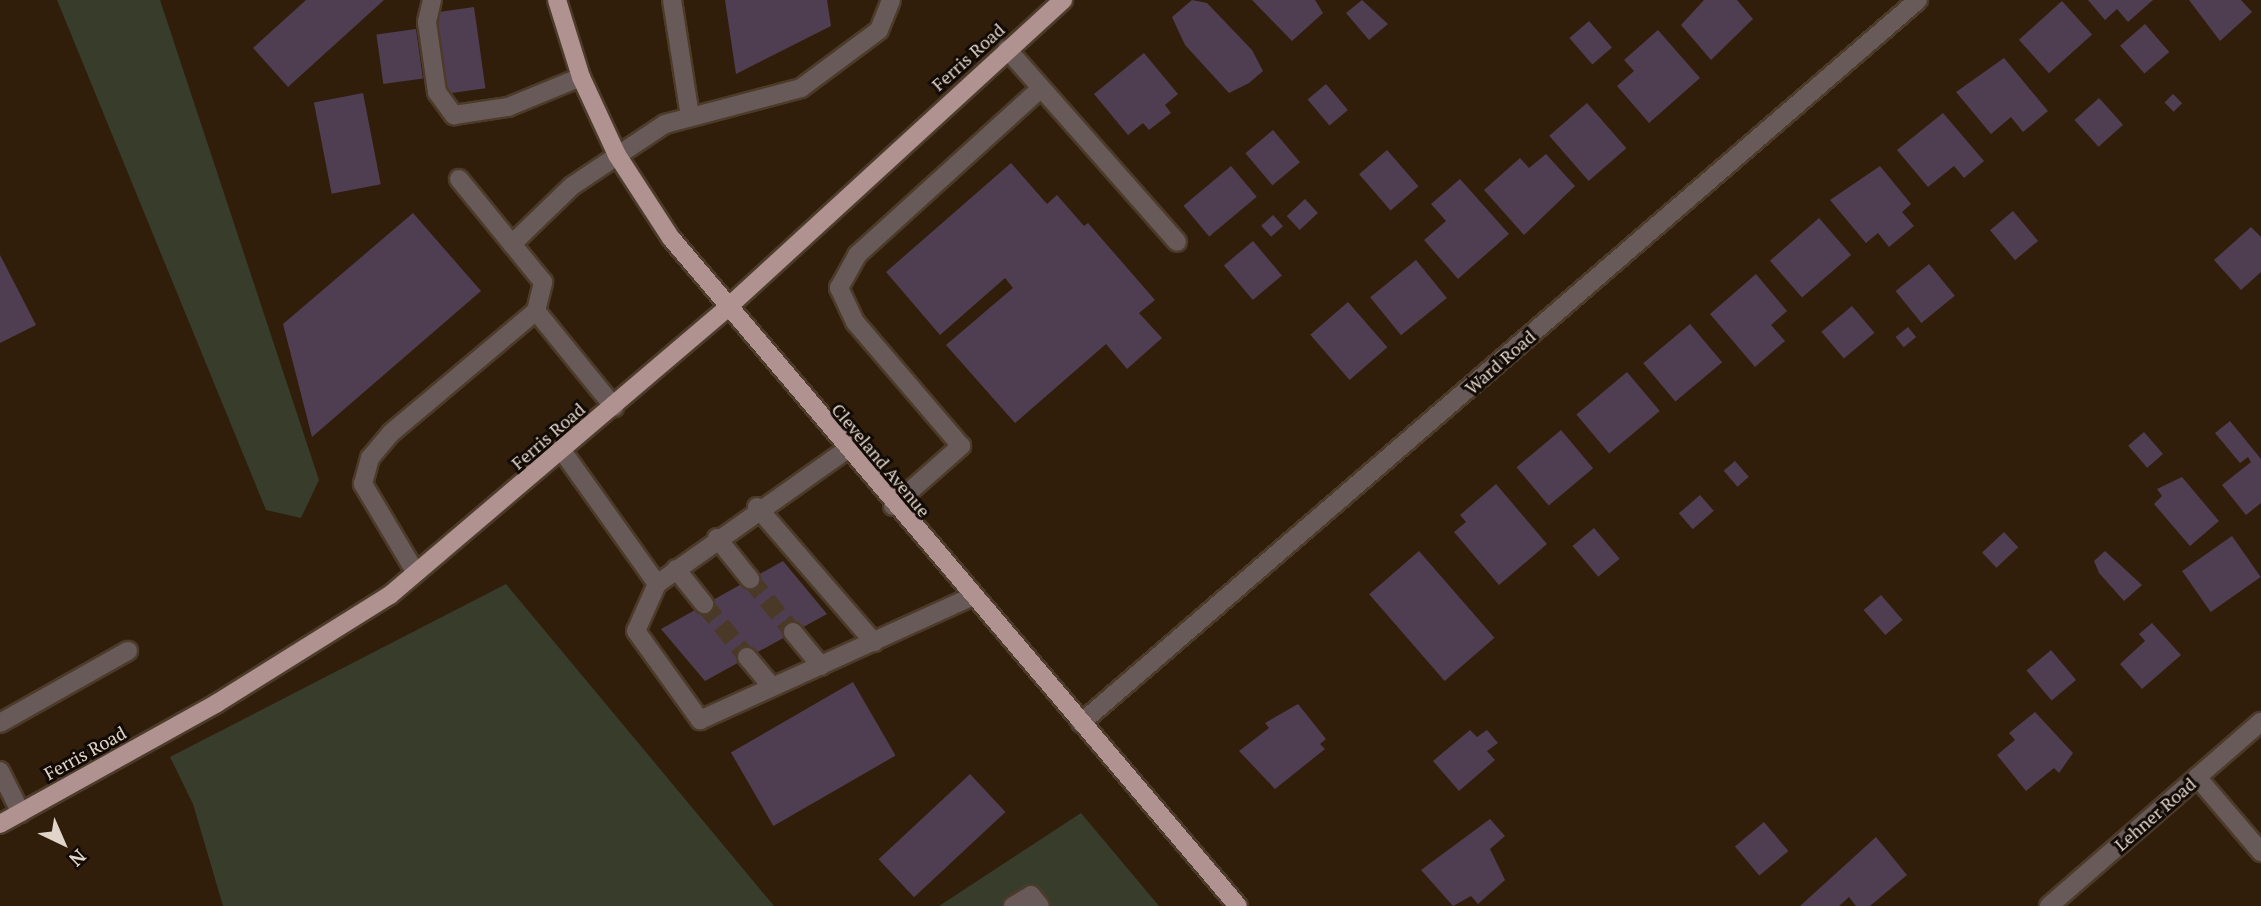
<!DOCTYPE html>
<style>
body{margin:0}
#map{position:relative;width:2261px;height:906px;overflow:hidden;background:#301e0b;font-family:"PT Serif",serif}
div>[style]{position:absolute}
.green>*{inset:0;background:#373c2b}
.building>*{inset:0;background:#4f3d52;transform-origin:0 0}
.minor-tunnel>*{height:18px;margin-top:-9px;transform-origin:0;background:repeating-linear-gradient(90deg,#4b3928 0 18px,transparent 0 27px)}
.roads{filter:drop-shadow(2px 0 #4c3b29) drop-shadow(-2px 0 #4c3b29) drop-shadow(0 2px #4c3b29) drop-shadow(0 -2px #4c3b29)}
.minor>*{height:18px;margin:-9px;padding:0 9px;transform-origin:9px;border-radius:9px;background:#695a5a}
.major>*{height:18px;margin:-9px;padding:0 9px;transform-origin:9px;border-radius:9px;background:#b09291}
span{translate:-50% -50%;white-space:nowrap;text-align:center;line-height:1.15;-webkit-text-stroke:6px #120a04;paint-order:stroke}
.street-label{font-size:18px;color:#e1d4c9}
.north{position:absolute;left:28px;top:808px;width:70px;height:70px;-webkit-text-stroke:5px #120a04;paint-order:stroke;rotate:136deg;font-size:19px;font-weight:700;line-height:28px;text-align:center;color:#e1d4c9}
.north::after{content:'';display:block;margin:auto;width:24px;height:32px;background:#e1d4c9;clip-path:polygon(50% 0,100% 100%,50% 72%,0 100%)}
</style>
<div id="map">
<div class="green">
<div style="clip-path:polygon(57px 0,160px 0,319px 480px,301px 518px,266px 510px)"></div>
<div style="clip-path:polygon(506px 584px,774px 906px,223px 906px,193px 804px,170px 757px)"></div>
<div style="clip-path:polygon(1081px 813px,1159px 906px,939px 906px)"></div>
</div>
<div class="building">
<div style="clip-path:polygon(306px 0,384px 0,288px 87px,253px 48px)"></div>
<div style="clip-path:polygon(725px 0,827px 0,831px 26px,736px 74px)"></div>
<div style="clip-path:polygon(1192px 0,1207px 3px,1252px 50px,1263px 71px,1249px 83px,1229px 93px,1185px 45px,1172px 17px)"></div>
<div style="clip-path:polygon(1252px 0,1315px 0,1323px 13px,1292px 41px)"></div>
<div style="clip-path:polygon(1362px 0,1388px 24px,1369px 40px,1346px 13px)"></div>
<div style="clip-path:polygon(1704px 0,1737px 0,1753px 19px,1711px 60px,1681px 25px)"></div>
<div style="clip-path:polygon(2088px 0,2153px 0,2128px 22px,2117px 9px,2105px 20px)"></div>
<div style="clip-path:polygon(2189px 0,2241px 0,2252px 12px,2220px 41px)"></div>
<div style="left:2062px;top:1px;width:45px;height:58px;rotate:48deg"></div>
<div style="left:474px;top:7px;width:82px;height:39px;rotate:82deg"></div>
<div style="left:1589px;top:21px;width:35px;height:26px;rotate:49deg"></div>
<div style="left:2145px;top:24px;width:37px;height:33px;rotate:49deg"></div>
<div style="left:416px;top:29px;width:50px;height:40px;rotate:82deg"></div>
<div style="clip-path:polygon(1658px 30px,1700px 78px,1649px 123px,1617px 86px,1634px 71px,1624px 60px)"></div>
<div style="clip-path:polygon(1144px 53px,1178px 94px,1165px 105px,1171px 113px,1149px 130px,1143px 123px,1128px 135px,1094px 94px)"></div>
<div style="clip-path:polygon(2004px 58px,2048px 111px,2023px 132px,2011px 117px,1991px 134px,1956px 92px)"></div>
<div style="left:1326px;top:84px;width:34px;height:24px;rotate:50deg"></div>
<div style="left:363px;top:93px;width:93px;height:50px;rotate:79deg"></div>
<div style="left:2173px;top:94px;width:13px;height:12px;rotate:45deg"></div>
<div style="left:2099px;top:98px;width:36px;height:33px;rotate:48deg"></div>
<div style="left:1587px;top:103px;width:60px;height:50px;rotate:49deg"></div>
<div style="clip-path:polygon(1943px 113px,1984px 161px,1964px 178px,1954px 166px,1928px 187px,1897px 150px)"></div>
<div style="left:1273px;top:130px;width:42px;height:36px;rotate:50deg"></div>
<div style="left:1387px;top:150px;width:48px;height:37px;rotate:49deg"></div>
<div style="clip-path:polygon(1546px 154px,1575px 186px,1524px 235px,1484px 190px,1520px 158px,1529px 168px)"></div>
<div style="clip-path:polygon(1011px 163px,1047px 204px,1057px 195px,1084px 226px,1088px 223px,1155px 300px,1139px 313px,1162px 338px,1127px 369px,1106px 344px,1015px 423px,946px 345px,1013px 288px,1005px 278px,940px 335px,886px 272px)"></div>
<div style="left:1231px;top:166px;width:40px;height:62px;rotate:50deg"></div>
<div style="clip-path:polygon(1880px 166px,1911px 204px,1902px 212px,1914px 226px,1889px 247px,1878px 233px,1866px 243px,1830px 200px)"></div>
<div style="clip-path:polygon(1460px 179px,1509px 234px,1458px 279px,1424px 240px,1446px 221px,1431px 204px)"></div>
<div style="left:1305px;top:199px;width:19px;height:25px;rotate:47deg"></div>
<div style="left:2013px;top:211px;width:39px;height:30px;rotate:50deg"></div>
<div style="clip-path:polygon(413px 213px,481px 291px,312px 437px,283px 324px)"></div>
<div style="left:1273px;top:215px;width:15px;height:16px;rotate:48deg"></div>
<div style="left:1819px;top:218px;width:49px;height:65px;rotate:49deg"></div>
<div style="clip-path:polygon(2251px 227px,2261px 237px,2261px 272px,2241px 290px,2214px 260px)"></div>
<div style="left:1253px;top:241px;width:45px;height:38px;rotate:50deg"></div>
<div style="clip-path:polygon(0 255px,36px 325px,0 343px)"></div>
<div style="left:1416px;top:260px;width:49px;height:59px;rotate:51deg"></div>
<div style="left:1929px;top:264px;width:41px;height:43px;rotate:51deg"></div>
<div style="clip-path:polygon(1756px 274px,1787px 311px,1771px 325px,1785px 341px,1755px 367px,1710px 314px)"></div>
<div style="left:1348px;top:302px;width:60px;height:50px;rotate:49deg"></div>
<div style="left:1852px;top:306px;width:35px;height:40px;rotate:50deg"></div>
<div style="left:1690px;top:324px;width:50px;height:61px;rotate:50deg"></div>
<div style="left:1908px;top:327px;width:13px;height:16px;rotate:51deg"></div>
<div style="left:1627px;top:372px;width:51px;height:66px;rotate:50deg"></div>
<div style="clip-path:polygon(2230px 421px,2261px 459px,2261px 503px,2246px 515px,2222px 485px,2251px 462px,2248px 457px,2240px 463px,2215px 433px)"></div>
<div style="left:1561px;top:430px;width:50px;height:58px;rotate:50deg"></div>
<div style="left:2144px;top:432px;width:29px;height:21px;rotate:49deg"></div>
<div style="left:1735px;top:461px;width:21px;height:15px;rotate:49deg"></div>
<div style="clip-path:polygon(2182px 477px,2219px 521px,2190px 546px,2154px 504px,2162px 496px,2157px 489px)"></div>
<div style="clip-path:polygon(1496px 484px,1547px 544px,1499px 585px,1454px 532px,1466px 522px,1460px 515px)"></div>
<div style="left:1700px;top:495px;width:21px;height:28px;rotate:49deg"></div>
<div style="left:1594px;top:528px;width:40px;height:28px;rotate:50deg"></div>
<div style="left:2004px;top:532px;width:21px;height:30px;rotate:47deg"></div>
<div style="left:2232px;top:536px;width:50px;height:61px;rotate:55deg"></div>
<div style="left:1419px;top:551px;width:115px;height:66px;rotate:49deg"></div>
<div style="clip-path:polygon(2105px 551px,2142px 585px,2124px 601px,2099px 573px,2094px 561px)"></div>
<div style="clip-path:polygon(783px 561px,827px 614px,705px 681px,661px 629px)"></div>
<div style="left:1881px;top:595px;width:33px;height:23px;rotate:49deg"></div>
<div style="clip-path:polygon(2152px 623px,2181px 655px,2142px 689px,2120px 664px,2145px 641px,2139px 634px)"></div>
<div style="left:2051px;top:650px;width:39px;height:32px;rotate:50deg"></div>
<div style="left:853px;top:682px;width:85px;height:141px;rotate:60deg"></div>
<div style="clip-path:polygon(1298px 704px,1326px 739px,1320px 744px,1325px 749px,1275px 789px,1239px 751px,1269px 728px,1265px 723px)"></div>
<div style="clip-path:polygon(2035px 712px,2073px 753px,2059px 773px,2054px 768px,2026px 791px,1997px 755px,2015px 740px,2009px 733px)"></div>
<div style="clip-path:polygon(1470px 730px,1477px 737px,1487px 730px,1498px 743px,1487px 751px,1495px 760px,1459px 791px,1433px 761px)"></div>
<div style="left:970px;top:774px;width:52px;height:125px;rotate:47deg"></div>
<div style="clip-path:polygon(1490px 819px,1505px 836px,1490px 849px,1505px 880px,1478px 904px,1471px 896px,1453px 906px,1421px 870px)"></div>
<div style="left:1764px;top:822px;width:38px;height:38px;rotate:50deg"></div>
<div style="clip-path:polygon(1876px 837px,1907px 875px,1870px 906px,1856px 906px,1849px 897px,1839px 906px,1800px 906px)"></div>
</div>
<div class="minor-tunnel">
<div style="left:750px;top:579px;width:68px;rotate:50.9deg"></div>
<div style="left:704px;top:604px;width:68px;rotate:50.9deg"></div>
</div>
<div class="roads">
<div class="minor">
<div style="left:432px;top:0;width:23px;rotate:103deg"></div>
<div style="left:427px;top:22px;width:71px;rotate:81.9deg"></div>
<div style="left:437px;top:92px;width:29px;rotate:54deg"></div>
<div style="left:454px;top:115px;width:55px;rotate:-8.4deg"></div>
<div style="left:508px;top:107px;width:79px;rotate:-22.3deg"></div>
<div style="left:672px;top:0;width:117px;rotate:81.2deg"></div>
<div style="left:1007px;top:49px;width:257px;rotate:48.6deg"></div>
<div style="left:459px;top:179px;width:84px;rotate:50.8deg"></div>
<div style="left:536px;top:311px;width:124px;rotate:50.9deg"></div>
<div style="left:563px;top:452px;width:162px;rotate:54.5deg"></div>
<div style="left:657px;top:584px;width:51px;rotate:114.1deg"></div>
<div style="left:636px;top:631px;width:110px;rotate:54.3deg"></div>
<div style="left:700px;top:720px;width:298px;rotate:-24.4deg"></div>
<div style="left:893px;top:506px;width:91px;rotate:-41.4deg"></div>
<div style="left:961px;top:446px;width:163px;rotate:-130.5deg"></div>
<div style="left:855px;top:322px;width:38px;rotate:-115deg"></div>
<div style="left:839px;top:288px;width:38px;rotate:-61deg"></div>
<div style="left:857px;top:255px;width:248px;rotate:-42.2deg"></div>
<div style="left:757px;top:507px;width:179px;rotate:49.1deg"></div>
<div style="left:717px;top:538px;width:53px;rotate:51.2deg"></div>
<div style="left:676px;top:569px;width:45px;rotate:51.3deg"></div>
<div style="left:416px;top:573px;width:104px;rotate:-120.8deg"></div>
<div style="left:363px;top:484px;width:27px;rotate:-75deg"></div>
<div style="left:370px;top:458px;width:33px;rotate:-50deg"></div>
<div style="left:391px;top:433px;width:189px;rotate:-40.1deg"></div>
<div style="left:536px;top:311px;width:30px;rotate:-76deg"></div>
<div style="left:543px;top:282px;width:49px;rotate:-129.2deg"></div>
<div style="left:512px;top:244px;width:83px;rotate:-44deg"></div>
<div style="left:572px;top:186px;width:112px;rotate:-33.7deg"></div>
<div style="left:665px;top:124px;width:141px;rotate:-14.8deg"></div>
<div style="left:801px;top:88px;width:97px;rotate:-36.6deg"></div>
<div style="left:879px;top:30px;width:32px;rotate:-68deg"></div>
<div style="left:657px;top:584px;width:232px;rotate:-35.3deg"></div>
<div style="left:793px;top:632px;width:44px;rotate:50.5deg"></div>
<div style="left:747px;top:657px;width:39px;rotate:50deg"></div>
<div style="left:0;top:723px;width:147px;rotate:-29.4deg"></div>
<div style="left:1081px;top:723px;width:1106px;rotate:-40.82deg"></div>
<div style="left:0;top:771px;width:47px;rotate:63.4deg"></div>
<div style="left:2197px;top:777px;width:99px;rotate:49.5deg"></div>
<div style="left:1013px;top:906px;width:21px;rotate:-31deg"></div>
<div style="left:1031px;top:895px;width:14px;rotate:51deg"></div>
<div style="left:2049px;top:906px;width:281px;rotate:-41deg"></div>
</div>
<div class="major">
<div style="left:557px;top:0;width:81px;rotate:72.7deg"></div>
<div style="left:581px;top:77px;width:86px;rotate:65.2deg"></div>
<div style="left:617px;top:155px;width:99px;rotate:57deg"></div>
<div style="left:671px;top:238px;width:876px;rotate:49.68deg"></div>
<div style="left:0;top:824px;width:248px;rotate:-29.1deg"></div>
<div style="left:217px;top:703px;width:204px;rotate:-32deg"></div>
<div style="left:390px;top:595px;width:443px;rotate:-40.4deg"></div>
<div style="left:727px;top:308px;width:456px;rotate:-42.5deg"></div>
</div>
</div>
<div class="street-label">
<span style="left:968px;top:57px;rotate:-42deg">Ferris Road</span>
<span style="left:1500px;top:362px;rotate:-41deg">Ward Road</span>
<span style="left:548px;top:436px;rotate:-41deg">Ferris Road</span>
<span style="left:881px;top:460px;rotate:50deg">Cleveland Avenue</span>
<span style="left:85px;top:753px;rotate:-29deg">Ferris Road</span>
<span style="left:2155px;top:814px;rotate:-41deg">Lehner Road</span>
</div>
<div class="north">N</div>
</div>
